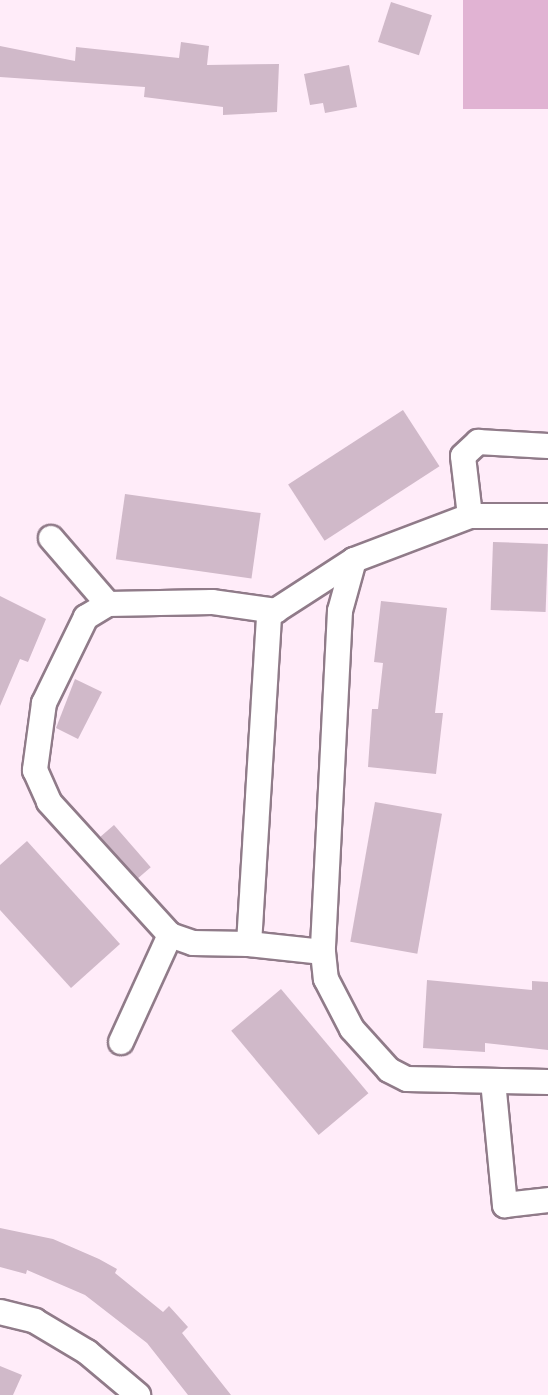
<!DOCTYPE html>
<style>
body{margin:0}
#map{position:relative;width:548px;height:1395px;overflow:hidden;background:#ffecf9;font-family:Cabin,sans-serif}
div>[style]{position:absolute}
.green>*{inset:0;background:#e1b3d3;transform-origin:0 0}
.building>*{inset:0;background:#d0b9c9;transform-origin:0 0}
.roads{filter:drop-shadow(2px 0 #907b89) drop-shadow(-2px 0 #907b89) drop-shadow(0 2px #907b89) drop-shadow(0 -2px #907b89)}
.minor>*{height:24px;margin:-12px;padding:0 12px;transform-origin:12px;border-radius:12px;background:#fff}
span{translate:-50% -50%;white-space:nowrap;text-align:center;line-height:1.15;-webkit-text-stroke:7px #fff;paint-order:stroke}
</style>
<div id="map">
<div class="green">
<div style="left:463px;top:0;width:85px;height:109px"></div>
</div>
<div class="building">
<div style="left:391px;top:2px;width:43px;height:42px;rotate:18deg"></div>
<div style="clip-path:polygon(181px 42px,209px 46px,207px 65px,279px 64px,277px 112px,223px 115px,223px 107px,144px 97px,145px 87px,0 77px,0 46px,75px 61px,76px 47px,179px 58px)"></div>
<div style="clip-path:polygon(349px 65px,357px 107px,325px 113px,323px 103px,310px 105px,304px 74px)"></div>
<div style="left:403px;top:410px;width:67px;height:137px;rotate:57deg"></div>
<div style="left:125px;top:494px;width:137px;height:66px;rotate:8deg"></div>
<div style="left:493px;top:542px;width:55px;height:68px;rotate:2deg"></div>
<div style="clip-path:polygon(0 596px,46px 619px,28px 662px,20px 659px,0 706px)"></div>
<div style="clip-path:polygon(381px 601px,447px 608px,435px 713px,443px 713px,436px 774px,368px 767px,372px 709px,378px 709px,383px 663px,374px 662px)"></div>
<div style="clip-path:polygon(75px 679px,102px 692px,78px 739px,56px 728px)"></div>
<div style="left:375px;top:802px;width:68px;height:142px;rotate:10deg"></div>
<div style="left:114px;top:825px;width:56px;height:18px;rotate:49deg"></div>
<div style="clip-path:polygon(27px 841px,120px 944px,71px 988px,0 910px,0 865px)"></div>
<div style="clip-path:polygon(427px 980px,532px 990px,532px 981px,548px 982px,548px 1050px,485px 1043px,485px 1052px,423px 1048px)"></div>
<div style="left:281px;top:989px;width:136px;height:65px;rotate:50deg"></div>
<div style="clip-path:polygon(0 1228px,53px 1239px,99px 1259px,117px 1269px,115px 1273px,163px 1312px,169px 1306px,188px 1327px,182px 1333px,231px 1395px,188px 1395px,147px 1343px,85px 1295px,27px 1270px,26px 1274px,0 1267px)"></div>
<div style="clip-path:polygon(0 1366px,22px 1375px,13px 1395px,0 1395px)"></div>
</div>
<div class="roads">
<div class="minor">
<div style="left:470px;top:516px;width:60px;rotate:-96.7deg"></div>
<div style="left:463px;top:456px;width:21px;rotate:-43deg"></div>
<div style="left:478px;top:442px;width:70px;rotate:3.3deg"></div>
<div style="left:51px;top:538px;width:87px;rotate:49.2deg"></div>
<div style="left:354px;top:560px;width:53px;rotate:105.4deg"></div>
<div style="left:340px;top:611px;width:341px;rotate:92.9deg"></div>
<div style="left:323px;top:952px;width:27px;rotate:84deg"></div>
<div style="left:326px;top:979px;width:56px;rotate:62.5deg"></div>
<div style="left:352px;top:1029px;width:55px;rotate:47.9deg"></div>
<div style="left:389px;top:1070px;width:20px;rotate:27deg"></div>
<div style="left:407px;top:1079px;width:141px;rotate:1.2deg"></div>
<div style="left:276px;top:611px;width:65px;rotate:-172deg"></div>
<div style="left:212px;top:602px;width:104px;rotate:178.9deg"></div>
<div style="left:108px;top:604px;width:26px;rotate:149deg"></div>
<div style="left:86px;top:617px;width:96px;rotate:116deg"></div>
<div style="left:44px;top:703px;width:68px;rotate:97.7deg"></div>
<div style="left:35px;top:770px;width:35px;rotate:66deg"></div>
<div style="left:49px;top:802px;width:180px;rotate:47.7deg"></div>
<div style="left:170px;top:935px;width:24px;rotate:19deg"></div>
<div style="left:193px;top:943px;width:56px;rotate:1deg"></div>
<div style="left:249px;top:944px;width:330px;rotate:-86.5deg"></div>
<div style="left:269px;top:615px;width:101px;rotate:-32.9deg"></div>
<div style="left:354px;top:560px;width:124px;rotate:-20.8deg"></div>
<div style="left:470px;top:516px;width:78px"></div>
<div style="left:249px;top:944px;width:74px;rotate:6.2deg"></div>
<div style="left:121px;top:1042px;width:118px;rotate:-65.4deg"></div>
<div style="left:493px;top:1081px;width:125px;rotate:84.5deg"></div>
<div style="left:505px;top:1205px;width:43px;rotate:-6.6deg"></div>
<div style="left:0;top:1312px;width:36px;rotate:14deg"></div>
<div style="left:35px;top:1321px;width:61px;rotate:30.8deg"></div>
<div style="left:87px;top:1352px;width:67px;rotate:40.1deg"></div>
</div>
</div>
</div>
